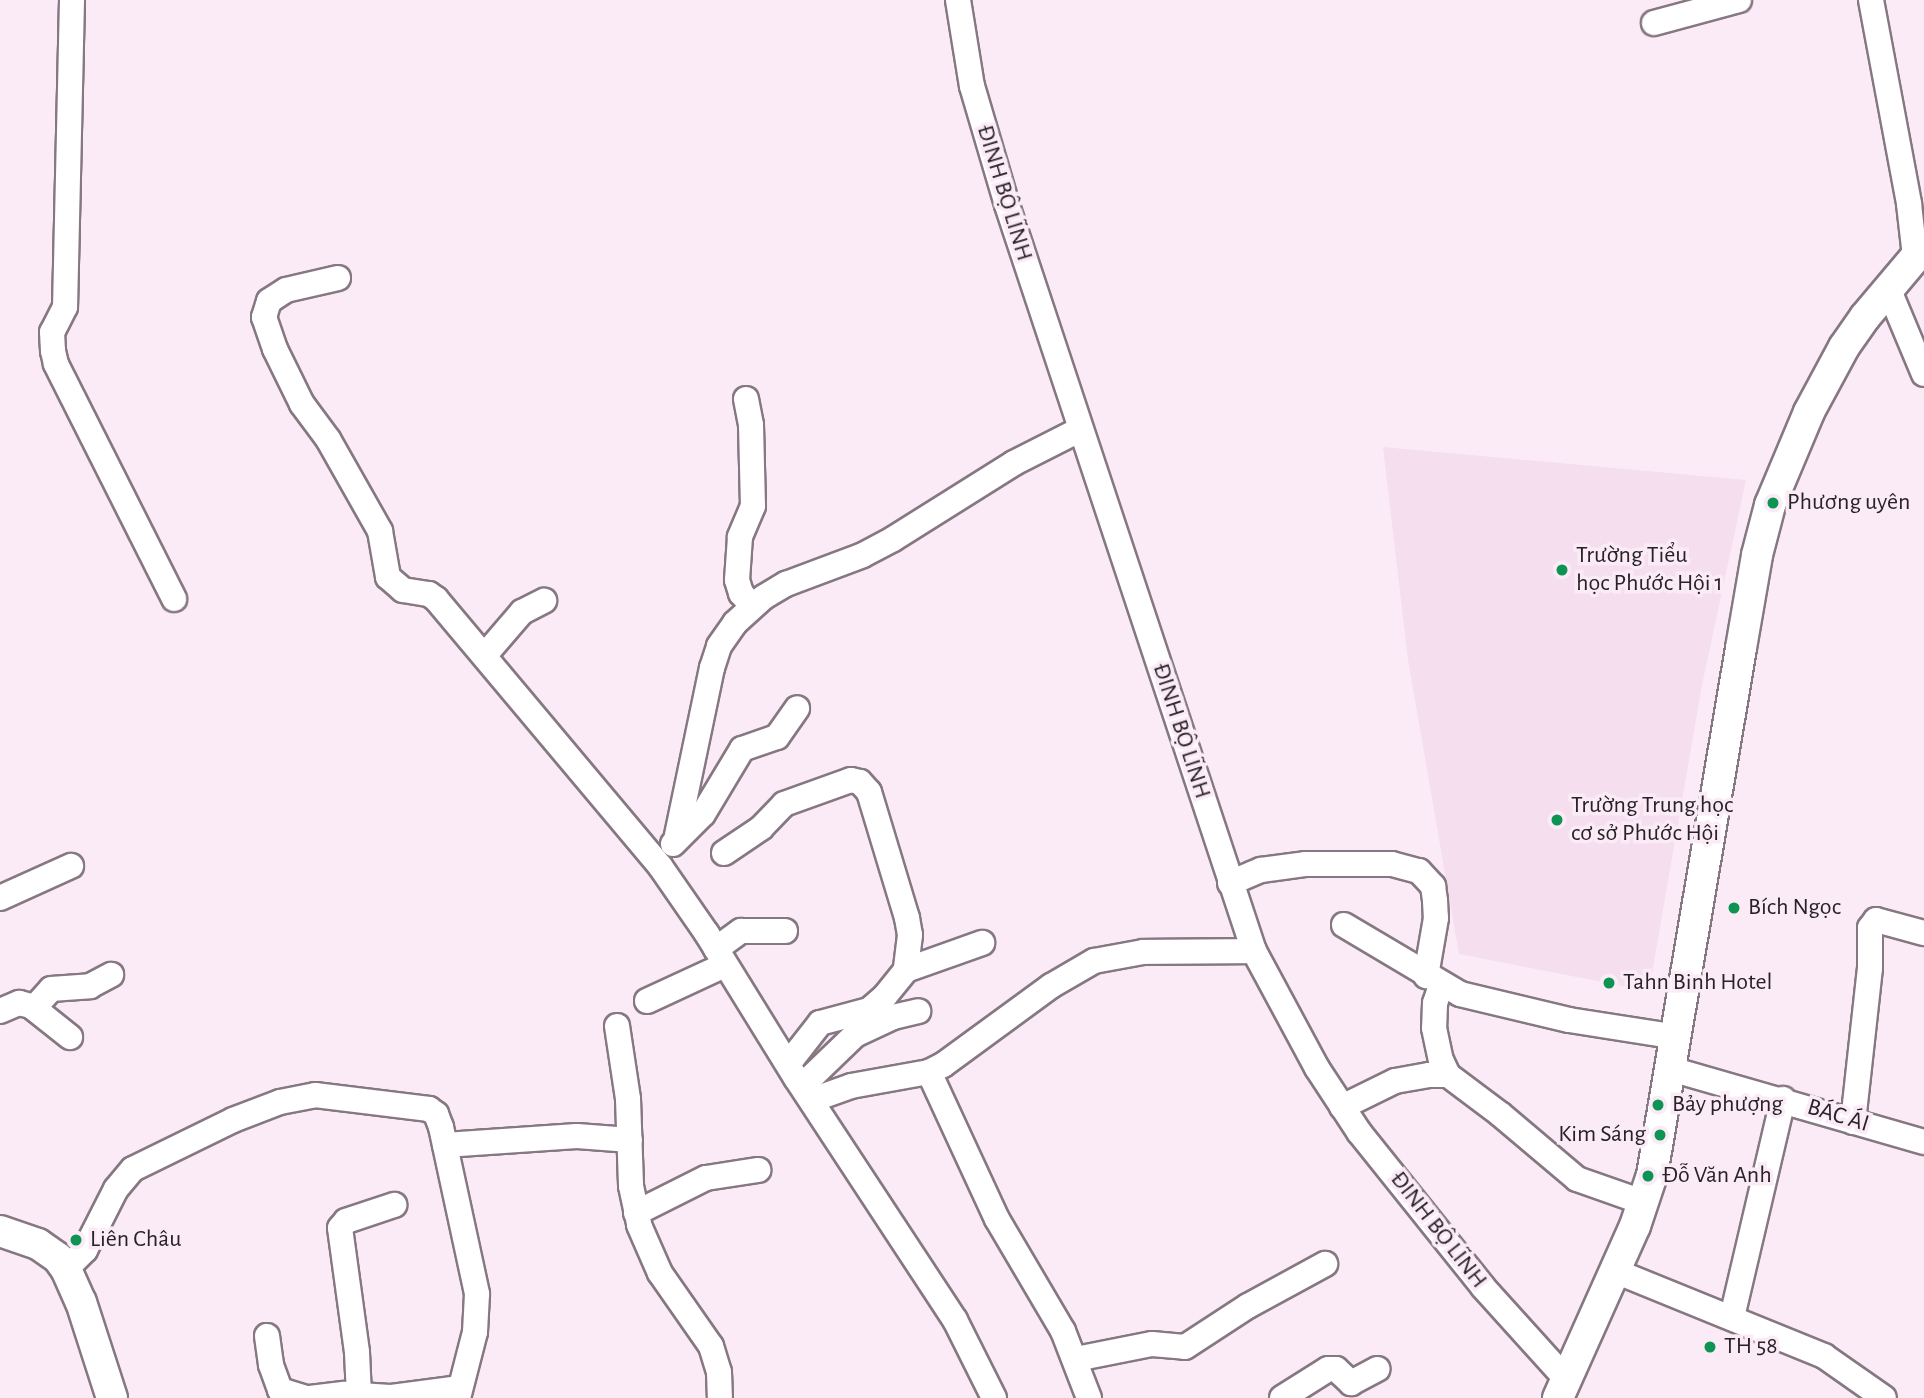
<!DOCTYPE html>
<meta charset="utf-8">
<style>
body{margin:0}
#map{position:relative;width:1924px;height:1398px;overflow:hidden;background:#fbebf7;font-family:"Alegreya Sans",sans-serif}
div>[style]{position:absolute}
.built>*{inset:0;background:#f5deee}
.roads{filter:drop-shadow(2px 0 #867883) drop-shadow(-2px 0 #867883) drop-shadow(0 2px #867883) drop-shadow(0 -2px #867883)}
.minor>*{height:24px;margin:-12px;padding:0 12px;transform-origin:12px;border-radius:12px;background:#fff}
.major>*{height:30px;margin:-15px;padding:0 15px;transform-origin:15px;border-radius:15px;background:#fff}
.dots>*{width:19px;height:19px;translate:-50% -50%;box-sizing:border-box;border:4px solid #fbebf7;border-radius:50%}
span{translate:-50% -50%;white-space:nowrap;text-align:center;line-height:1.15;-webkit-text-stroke:7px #fbebf7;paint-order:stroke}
.street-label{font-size:24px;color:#282226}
.poi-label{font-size:24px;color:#282226}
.left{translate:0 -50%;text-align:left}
.right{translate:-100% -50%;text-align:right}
</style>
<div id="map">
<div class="built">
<div style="clip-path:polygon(1383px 447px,1746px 480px,1702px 685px,1649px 991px,1459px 954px,1408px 660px)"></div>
</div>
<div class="roads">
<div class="minor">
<div style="left:72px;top:0;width:307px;rotate:91.3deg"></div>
<div style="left:65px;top:307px;width:28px;rotate:117deg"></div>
<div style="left:52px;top:332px;width:19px;rotate:87deg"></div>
<div style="left:53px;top:351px;width:13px;rotate:77deg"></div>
<div style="left:56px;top:364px;width:263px;rotate:63.3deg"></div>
<div style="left:958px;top:0;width:87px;rotate:80.8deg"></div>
<div style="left:972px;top:86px;width:124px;rotate:73.6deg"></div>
<div style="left:1007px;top:205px;width:786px;rotate:71.68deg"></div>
<div style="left:1254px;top:951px;width:133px;rotate:61.7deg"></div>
<div style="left:1317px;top:1068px;width:77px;rotate:56.7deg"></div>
<div style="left:1359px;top:1132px;width:198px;rotate:51.3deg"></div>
<div style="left:1483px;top:1287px;width:125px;rotate:47.9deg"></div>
<div style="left:1871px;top:0;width:208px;rotate:79.4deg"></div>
<div style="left:1909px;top:204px;width:53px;rotate:83.5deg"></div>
<div style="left:1654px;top:23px;width:88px;rotate:-15.1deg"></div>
<div style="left:338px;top:278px;width:53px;rotate:167deg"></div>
<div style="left:286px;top:290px;width:20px;rotate:147deg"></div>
<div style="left:269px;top:301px;width:17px;rotate:107deg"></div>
<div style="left:264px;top:317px;width:34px;rotate:71deg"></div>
<div style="left:275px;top:349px;width:61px;rotate:63.9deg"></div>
<div style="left:302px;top:404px;width:44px;rotate:53.4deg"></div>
<div style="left:328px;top:439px;width:106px;rotate:60.5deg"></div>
<div style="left:380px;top:531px;width:47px;rotate:80.1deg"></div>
<div style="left:388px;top:577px;width:20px;rotate:41deg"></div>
<div style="left:403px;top:590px;width:26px;rotate:9deg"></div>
<div style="left:429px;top:594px;width:9px;rotate:36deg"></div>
<div style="left:436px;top:599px;width:349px;rotate:50deg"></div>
<div style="left:660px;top:866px;width:83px;rotate:55.3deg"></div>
<div style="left:707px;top:934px;width:169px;rotate:58.3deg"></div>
<div style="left:796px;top:1078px;width:290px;rotate:56.7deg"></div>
<div style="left:955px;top:1320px;width:87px;rotate:63.4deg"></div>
<div style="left:1888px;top:288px;width:93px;rotate:67.3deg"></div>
<div style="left:746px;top:399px;width:26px;rotate:79deg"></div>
<div style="left:751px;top:425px;width:81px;rotate:88.6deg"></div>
<div style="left:753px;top:506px;width:34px;rotate:113deg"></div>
<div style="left:740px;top:537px;width:43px;rotate:94deg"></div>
<div style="left:737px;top:580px;width:14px;rotate:73deg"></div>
<div style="left:741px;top:593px;width:17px;rotate:50deg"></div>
<div style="left:485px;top:655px;width:57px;rotate:-49.3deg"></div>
<div style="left:522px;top:612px;width:25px;rotate:-27deg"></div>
<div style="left:676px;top:840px;width:176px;rotate:-78.2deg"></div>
<div style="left:712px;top:668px;width:23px;rotate:-72deg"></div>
<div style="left:719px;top:646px;width:28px;rotate:-55deg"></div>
<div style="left:735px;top:623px;width:39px;rotate:-42deg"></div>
<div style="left:764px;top:597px;width:26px;rotate:-31deg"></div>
<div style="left:786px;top:584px;width:82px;rotate:-20.6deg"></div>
<div style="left:863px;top:555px;width:34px;rotate:-28deg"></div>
<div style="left:893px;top:539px;width:143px;rotate:-32.1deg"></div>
<div style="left:1014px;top:463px;width:73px;rotate:-26.9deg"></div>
<div style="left:673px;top:844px;width:42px;rotate:-45deg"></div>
<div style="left:703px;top:814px;width:76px;rotate:-59deg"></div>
<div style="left:742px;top:749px;width:37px;rotate:-19deg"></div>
<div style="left:777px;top:737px;width:35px;rotate:-55deg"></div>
<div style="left:724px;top:853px;width:45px;rotate:-34deg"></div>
<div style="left:761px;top:828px;width:33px;rotate:-46deg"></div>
<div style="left:784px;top:804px;width:71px;rotate:-19.7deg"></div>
<div style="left:851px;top:780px;width:9px;rotate:13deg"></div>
<div style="left:860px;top:782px;width:13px;rotate:48deg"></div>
<div style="left:869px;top:792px;width:132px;rotate:73.2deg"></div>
<div style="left:907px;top:918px;width:17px;rotate:80deg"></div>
<div style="left:910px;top:935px;width:35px;rotate:97deg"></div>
<div style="left:1230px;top:883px;width:34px;rotate:-23deg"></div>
<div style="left:1261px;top:870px;width:44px;rotate:-7.8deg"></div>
<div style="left:1305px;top:864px;width:87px"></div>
<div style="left:1392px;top:864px;width:28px;rotate:15deg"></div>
<div style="left:1419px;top:871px;width:21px;rotate:47deg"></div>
<div style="left:1433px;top:886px;width:15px;rotate:82deg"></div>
<div style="left:1435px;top:901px;width:17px;rotate:87deg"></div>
<div style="left:1436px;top:918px;width:59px;rotate:99.8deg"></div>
<div style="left:0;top:898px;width:78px;rotate:-24.3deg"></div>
<div style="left:1344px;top:925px;width:135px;rotate:30.7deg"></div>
<div style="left:1460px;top:994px;width:112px;rotate:13.4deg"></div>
<div style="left:1569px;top:1020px;width:109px;rotate:8.9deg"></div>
<div style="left:716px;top:949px;width:31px;rotate:-36deg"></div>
<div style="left:741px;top:931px;width:44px"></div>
<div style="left:1441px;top:985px;width:19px;rotate:108deg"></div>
<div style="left:1435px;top:1003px;width:25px;rotate:92deg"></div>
<div style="left:1434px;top:1028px;width:33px;rotate:78deg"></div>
<div style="left:1441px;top:1060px;width:17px;rotate:65deg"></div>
<div style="left:1448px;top:1075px;width:65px;rotate:36.9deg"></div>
<div style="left:1500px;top:1114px;width:101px;rotate:40.2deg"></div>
<div style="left:1577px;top:1179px;width:72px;rotate:19.4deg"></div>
<div style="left:647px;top:1001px;width:86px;rotate:-24.8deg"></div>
<div style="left:34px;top:1008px;width:25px;rotate:-48deg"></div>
<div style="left:51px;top:989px;width:39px;rotate:-4deg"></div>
<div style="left:90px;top:986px;width:24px;rotate:-28deg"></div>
<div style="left:0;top:1011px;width:21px;rotate:-23deg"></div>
<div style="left:19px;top:1003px;width:12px;rotate:14deg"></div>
<div style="left:31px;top:1006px;width:50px;rotate:38.5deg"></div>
<div style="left:617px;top:1026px;width:74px;rotate:81.4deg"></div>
<div style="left:628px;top:1099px;width:87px;rotate:88deg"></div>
<div style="left:631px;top:1186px;width:40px;rotate:78deg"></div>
<div style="left:639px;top:1225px;width:52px;rotate:66.4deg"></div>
<div style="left:660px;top:1273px;width:89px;rotate:55.1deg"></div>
<div style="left:711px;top:1346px;width:27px;rotate:73deg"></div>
<div style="left:719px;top:1372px;width:26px;rotate:88deg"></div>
<div style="left:788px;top:1064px;width:52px;rotate:-52deg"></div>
<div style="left:820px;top:1023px;width:51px;rotate:-14.9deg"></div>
<div style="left:869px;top:1010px;width:21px;rotate:-41deg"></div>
<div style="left:885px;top:996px;width:33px;rotate:-51deg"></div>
<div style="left:906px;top:970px;width:81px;rotate:-19.6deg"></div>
<div style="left:1671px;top:1069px;width:263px;rotate:16.1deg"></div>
<div style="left:929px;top:1072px;width:162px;rotate:65.2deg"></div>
<div style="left:997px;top:1219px;width:130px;rotate:59.5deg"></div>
<div style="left:1063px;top:1331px;width:72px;rotate:68.8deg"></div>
<div style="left:802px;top:1086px;width:74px;rotate:-43.9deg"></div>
<div style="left:855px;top:1035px;width:42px;rotate:-25.3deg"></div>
<div style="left:893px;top:1017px;width:26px;rotate:-13deg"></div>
<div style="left:812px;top:1100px;width:41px;rotate:-19.7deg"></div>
<div style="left:851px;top:1086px;width:79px;rotate:-10.2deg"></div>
<div style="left:929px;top:1072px;width:16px;rotate:-27deg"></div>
<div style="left:943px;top:1065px;width:134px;rotate:-36.2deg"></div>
<div style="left:1051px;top:986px;width:50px;rotate:-30.2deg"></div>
<div style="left:1094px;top:961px;width:50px;rotate:-10.4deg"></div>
<div style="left:1143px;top:952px;width:111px;rotate:-0.5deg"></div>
<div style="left:1342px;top:1107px;width:59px;rotate:-26.1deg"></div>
<div style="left:1395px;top:1081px;width:35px;rotate:-10deg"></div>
<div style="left:1429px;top:1075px;width:19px"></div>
<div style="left:1853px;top:1122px;width:155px;rotate:-83.7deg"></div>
<div style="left:1870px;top:968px;width:40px;rotate:-90deg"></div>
<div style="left:1870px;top:928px;width:10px;rotate:-53deg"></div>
<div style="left:1876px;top:920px;width:50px;rotate:15.2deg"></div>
<div style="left:445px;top:1145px;width:132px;rotate:-3.9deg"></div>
<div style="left:577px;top:1136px;width:53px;rotate:4.3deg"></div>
<div style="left:636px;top:1213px;width:78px;rotate:-26.6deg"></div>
<div style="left:706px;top:1178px;width:53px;rotate:-8.7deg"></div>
<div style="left:66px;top:1269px;width:27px;rotate:-45deg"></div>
<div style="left:85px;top:1250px;width:68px;rotate:-63.1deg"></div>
<div style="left:116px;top:1189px;width:26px;rotate:-50deg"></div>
<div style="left:133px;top:1169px;width:111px;rotate:-26.1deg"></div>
<div style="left:233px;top:1120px;width:50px;rotate:-21deg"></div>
<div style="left:280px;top:1102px;width:36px;rotate:-11deg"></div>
<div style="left:315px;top:1095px;width:115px;rotate:7deg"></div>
<div style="left:429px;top:1109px;width:9px;rotate:36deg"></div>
<div style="left:436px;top:1114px;width:14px;rotate:69deg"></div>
<div style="left:441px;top:1127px;width:171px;rotate:77.8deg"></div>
<div style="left:477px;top:1294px;width:38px;rotate:93deg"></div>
<div style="left:475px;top:1332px;width:68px;rotate:104.4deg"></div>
<div style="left:1615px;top:1271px;width:226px;rotate:22.1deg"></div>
<div style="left:1824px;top:1356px;width:73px;rotate:35deg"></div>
<div style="left:1732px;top:1317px;width:224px;rotate:-76.8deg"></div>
<div style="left:267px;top:1336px;width:29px;rotate:82deg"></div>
<div style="left:271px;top:1365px;width:27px;rotate:70deg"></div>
<div style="left:280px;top:1390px;width:28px;rotate:17deg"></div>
<div style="left:1076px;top:1359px;width:77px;rotate:-11.2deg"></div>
<div style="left:1152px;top:1344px;width:33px;rotate:5deg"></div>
<div style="left:1185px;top:1347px;width:75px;rotate:-33.1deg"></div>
<div style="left:1248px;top:1306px;width:88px;rotate:-28.6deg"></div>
<div style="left:359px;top:1395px;width:43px;rotate:-92.7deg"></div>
<div style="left:357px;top:1352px;width:125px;rotate:-97.8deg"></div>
<div style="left:340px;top:1228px;width:9px;rotate:-49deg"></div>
<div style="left:346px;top:1221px;width:51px;rotate:-18.4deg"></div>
<div style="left:310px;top:1398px;width:35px;rotate:-7deg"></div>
<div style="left:345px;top:1394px;width:45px;rotate:3.8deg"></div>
<div style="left:390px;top:1397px;width:70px;rotate:-7.4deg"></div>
<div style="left:1282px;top:1398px;width:54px;rotate:-32.2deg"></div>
<div style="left:1328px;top:1369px;width:8px"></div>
<div style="left:1336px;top:1369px;width:21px;rotate:43deg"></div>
<div style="left:1351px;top:1383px;width:30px;rotate:-28deg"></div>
</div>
<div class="major">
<div style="left:0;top:1231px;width:40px;rotate:18.9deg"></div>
<div style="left:38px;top:1244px;width:24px;rotate:35deg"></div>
<div style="left:58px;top:1258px;width:14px;rotate:54deg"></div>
<div style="left:66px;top:1269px;width:36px;rotate:66deg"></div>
<div style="left:81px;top:1302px;width:101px;rotate:72.1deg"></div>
<div style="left:1558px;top:1398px;width:188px;rotate:-65.9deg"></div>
<div style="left:1635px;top:1226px;width:54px;rotate:-71.6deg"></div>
<div style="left:1652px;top:1175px;width:534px;rotate:-80.41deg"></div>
<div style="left:1741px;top:648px;width:94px;rotate:-80.2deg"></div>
<div style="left:1757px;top:555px;width:52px;rotate:-75.4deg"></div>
<div style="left:1770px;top:505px;width:101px;rotate:-67.2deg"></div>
<div style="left:1809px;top:412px;width:74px;rotate:-61.7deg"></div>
<div style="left:1844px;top:347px;width:37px;rotate:-55deg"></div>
<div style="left:1865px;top:317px;width:92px;rotate:-49.9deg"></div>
</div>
</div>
<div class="dots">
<div style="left:1773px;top:503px;background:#0d9352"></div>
<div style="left:1562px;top:570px;background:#0d9352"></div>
<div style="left:1557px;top:820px;background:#0d9352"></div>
<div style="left:1734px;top:908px;background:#0d9352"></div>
<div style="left:1609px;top:983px;background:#0d9352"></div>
<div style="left:1658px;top:1105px;background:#0d9352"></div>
<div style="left:1660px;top:1135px;background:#0d9352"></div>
<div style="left:1648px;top:1176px;background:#0d9352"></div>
<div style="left:76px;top:1240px;background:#0d9352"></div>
<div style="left:1710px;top:1347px;background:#0d9352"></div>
</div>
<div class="street-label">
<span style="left:1004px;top:193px;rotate:73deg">ĐINH BỘ LĨNH</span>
<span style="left:1181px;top:731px;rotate:72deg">ĐINH BỘ LĨNH</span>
<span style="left:1838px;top:1116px;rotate:17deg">BÁC ÁI</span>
<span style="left:1438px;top:1230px;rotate:52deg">ĐINH BỘ LĨNH</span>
</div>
<div class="poi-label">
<span class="left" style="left:1787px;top:503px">Phương uyên</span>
<span class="left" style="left:1576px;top:570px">Trường Tiểu<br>học Phước Hội 1</span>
<span class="left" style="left:1571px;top:820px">Trường Trung học<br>cơ sở Phước Hội</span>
<span class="left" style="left:1748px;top:908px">Bích Ngọc</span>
<span class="left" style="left:1623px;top:983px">Tahn Binh Hotel</span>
<span class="left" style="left:1672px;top:1105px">Bảy phượng</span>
<span class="right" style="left:1646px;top:1135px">Kim Sáng</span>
<span class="left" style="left:1662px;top:1176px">Đỗ Văn Anh</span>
<span class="left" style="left:90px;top:1240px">Liên Châu</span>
<span class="left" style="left:1724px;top:1347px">TH 58</span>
</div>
</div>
